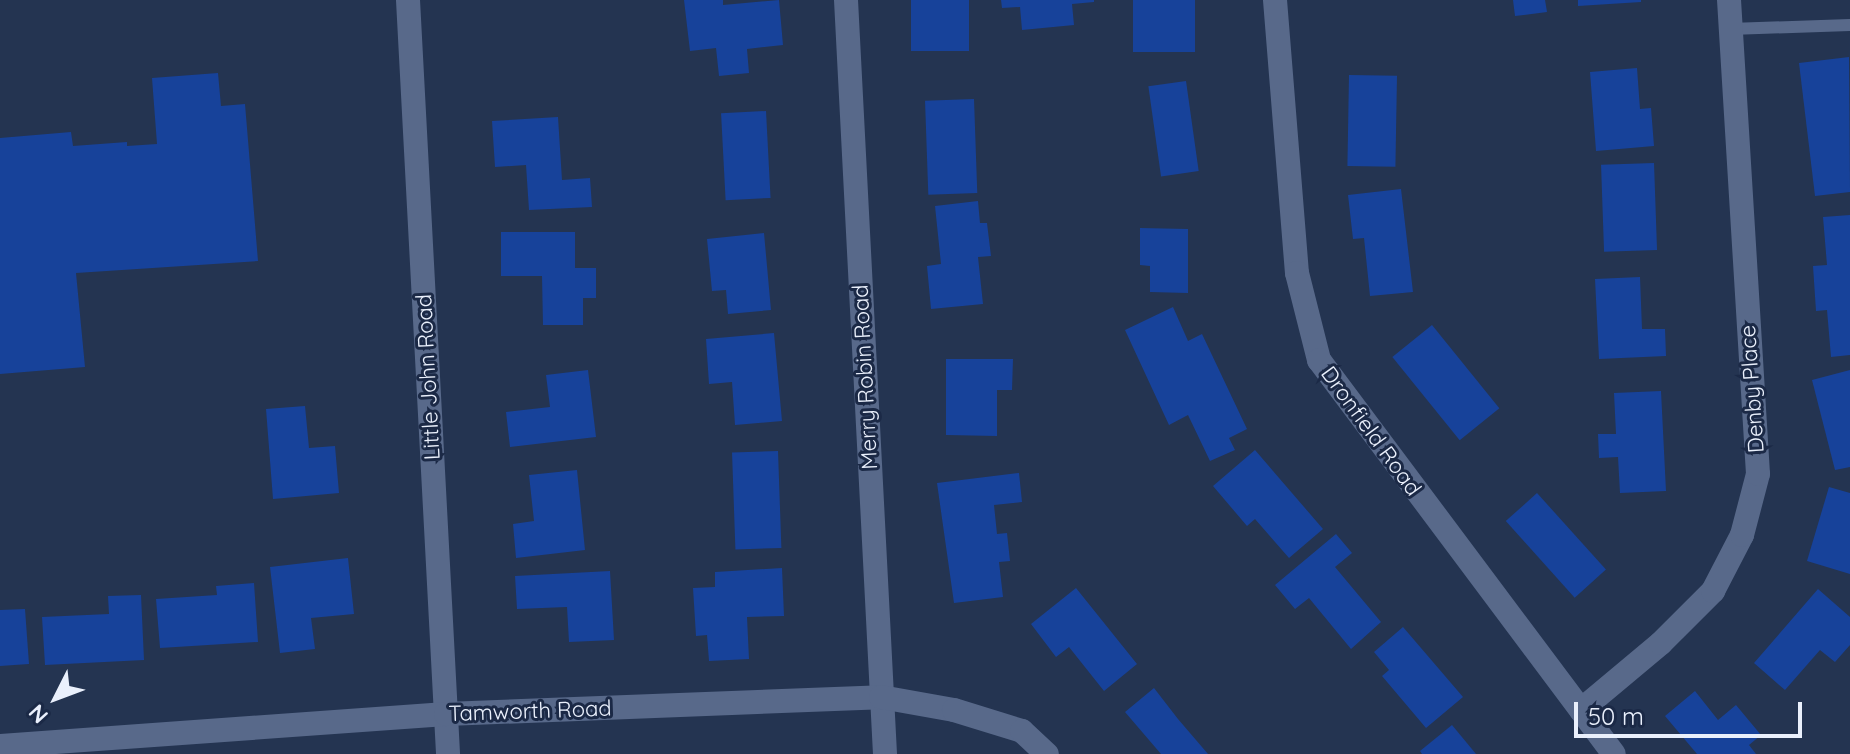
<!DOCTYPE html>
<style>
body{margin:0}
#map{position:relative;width:1850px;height:754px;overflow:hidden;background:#243451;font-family:Quicksand,sans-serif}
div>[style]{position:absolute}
.building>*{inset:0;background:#17429a;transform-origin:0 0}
.service>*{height:12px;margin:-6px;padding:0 6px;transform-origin:6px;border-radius:6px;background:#58698a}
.minor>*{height:24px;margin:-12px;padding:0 12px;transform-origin:12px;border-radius:12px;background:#58698a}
span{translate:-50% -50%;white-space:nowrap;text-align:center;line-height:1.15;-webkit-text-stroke:6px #1b2946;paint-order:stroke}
.street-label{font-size:22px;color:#eaf0fc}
.north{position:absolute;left:16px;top:658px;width:80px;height:80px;-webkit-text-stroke:6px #1b2946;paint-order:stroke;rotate:228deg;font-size:22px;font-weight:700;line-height:32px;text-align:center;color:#eaf0fc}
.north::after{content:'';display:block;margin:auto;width:28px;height:36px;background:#eaf0fc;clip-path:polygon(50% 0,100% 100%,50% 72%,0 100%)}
.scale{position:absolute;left:1574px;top:702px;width:228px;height:36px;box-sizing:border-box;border:4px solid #eaf0fc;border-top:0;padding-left:10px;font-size:24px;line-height:28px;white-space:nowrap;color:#eaf0fc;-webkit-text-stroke:6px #1b2946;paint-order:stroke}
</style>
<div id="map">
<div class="building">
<div style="clip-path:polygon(684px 0,723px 0,723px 5px,779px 0,783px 45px,747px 49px,749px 73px,719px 76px,716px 48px,690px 51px)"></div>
<div style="left:911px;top:0;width:58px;height:51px"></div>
<div style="clip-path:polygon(1001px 0,1094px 0,1094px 2px,1072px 4px,1074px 25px,1022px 30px,1020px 7px,1002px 8px)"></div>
<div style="left:1133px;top:0;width:62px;height:52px"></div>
<div style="clip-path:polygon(1513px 0,1545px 0,1547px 12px,1515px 16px)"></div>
<div style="clip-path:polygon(1578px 0,1641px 0,1641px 2px,1578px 6px)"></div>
<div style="clip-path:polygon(1849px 57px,1850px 192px,1815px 196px,1799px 63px)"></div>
<div style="clip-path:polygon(1637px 68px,1640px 109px,1651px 108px,1654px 146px,1596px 151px,1590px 72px)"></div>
<div style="clip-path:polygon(218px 73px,221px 106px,245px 104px,258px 261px,76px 273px,85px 367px,0 374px,0 138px,71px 132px,73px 146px,127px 142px,127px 146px,157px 144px,152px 78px)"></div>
<div style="left:1349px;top:75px;width:48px;height:91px;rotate:1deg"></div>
<div style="left:1186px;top:81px;width:91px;height:38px;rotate:82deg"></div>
<div style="left:974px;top:99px;width:94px;height:49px;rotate:88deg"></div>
<div style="left:766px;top:111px;width:87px;height:45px;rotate:87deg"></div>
<div style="clip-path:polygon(558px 117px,562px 180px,590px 178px,592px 207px,529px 210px,526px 165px,495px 167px,492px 121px)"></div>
<div style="left:1654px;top:163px;width:87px;height:53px;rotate:88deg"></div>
<div style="clip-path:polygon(1401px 189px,1413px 292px,1370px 296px,1364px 238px,1353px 239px,1348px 195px)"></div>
<div style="clip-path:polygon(978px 201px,980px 223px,987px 223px,991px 256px,978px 257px,983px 304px,931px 309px,927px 266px,941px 264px,935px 206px)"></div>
<div style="clip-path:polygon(1850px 215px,1850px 355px,1831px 357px,1827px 310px,1816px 311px,1813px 266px,1827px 265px,1823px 217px)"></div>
<div style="clip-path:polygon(1140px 228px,1188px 229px,1188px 293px,1150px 292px,1150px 266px,1140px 265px)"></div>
<div style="clip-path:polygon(501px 232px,575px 232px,575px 268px,596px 268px,596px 298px,583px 298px,583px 325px,543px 325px,542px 276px,501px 276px)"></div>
<div style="clip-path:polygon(764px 233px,771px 310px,728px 314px,726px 290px,712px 291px,707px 239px)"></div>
<div style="clip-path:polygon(1640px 277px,1642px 329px,1665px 329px,1666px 356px,1599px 359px,1595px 279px)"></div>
<div style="clip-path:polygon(1173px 307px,1188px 341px,1202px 334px,1247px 429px,1229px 438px,1235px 450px,1210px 461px,1188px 415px,1169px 425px,1125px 330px)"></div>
<div style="left:1432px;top:325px;width:107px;height:51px;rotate:51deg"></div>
<div style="clip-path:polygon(774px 333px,782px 421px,735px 425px,732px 382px,709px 384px,706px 339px)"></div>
<div style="clip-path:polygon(946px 359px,1013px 359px,1012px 390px,997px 390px,997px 436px,946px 435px)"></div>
<div style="clip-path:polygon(588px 370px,596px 437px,510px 447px,506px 412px,550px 407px,546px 375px)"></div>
<div style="clip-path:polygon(1850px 370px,1850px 467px,1835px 470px,1812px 380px)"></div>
<div style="clip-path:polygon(1661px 391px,1666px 491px,1620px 493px,1618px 457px,1599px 458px,1598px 434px,1616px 434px,1614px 393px)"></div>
<div style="clip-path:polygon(305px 406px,309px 448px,335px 446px,339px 493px,273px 499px,266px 409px)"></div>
<div style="clip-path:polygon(1255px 450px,1323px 529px,1289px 558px,1255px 519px,1247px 526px,1213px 486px)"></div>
<div style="left:778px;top:451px;width:97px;height:46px;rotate:88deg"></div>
<div style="clip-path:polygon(577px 470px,585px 550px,516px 558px,513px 524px,534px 521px,529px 475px)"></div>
<div style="clip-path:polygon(1019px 473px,1022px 502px,994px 505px,997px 534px,1007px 533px,1010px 561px,999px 562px,1003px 597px,954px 603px,937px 483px)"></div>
<div style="clip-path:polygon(1829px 487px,1850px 493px,1850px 574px,1807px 561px)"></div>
<div style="left:1537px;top:493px;width:103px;height:42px;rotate:48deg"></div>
<div style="clip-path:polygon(1336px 534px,1352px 553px,1335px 567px,1381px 622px,1351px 649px,1309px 598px,1295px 609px,1275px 585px)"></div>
<div style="clip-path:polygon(348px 558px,354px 614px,311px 618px,315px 649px,280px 653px,270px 567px)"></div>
<div style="clip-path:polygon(782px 568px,784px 616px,747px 617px,749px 659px,709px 661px,707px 635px,696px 636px,693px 588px,715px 587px,715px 572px)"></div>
<div style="clip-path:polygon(610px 571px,614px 640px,569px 642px,567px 607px,517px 609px,515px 576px)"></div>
<div style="clip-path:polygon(254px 583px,258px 642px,160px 648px,156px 599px,217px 595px,216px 586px)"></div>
<div style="clip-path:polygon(1076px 588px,1137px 664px,1104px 691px,1069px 647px,1056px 657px,1031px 624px)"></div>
<div style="clip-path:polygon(1818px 589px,1850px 617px,1850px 645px,1835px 662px,1820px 650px,1785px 690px,1754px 663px)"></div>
<div style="clip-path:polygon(141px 595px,144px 660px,45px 665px,42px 617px,109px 614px,108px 596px)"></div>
<div style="clip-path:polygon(25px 609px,29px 664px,0 666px,0 610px)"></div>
<div style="clip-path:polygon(1403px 627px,1463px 697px,1426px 728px,1382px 676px,1389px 670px,1374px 652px)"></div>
<div style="clip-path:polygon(1154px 688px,1178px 719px,1208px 754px,1161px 754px,1125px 712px)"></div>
<div style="clip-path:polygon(1695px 691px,1718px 720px,1736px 705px,1761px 735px,1749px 745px,1756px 754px,1697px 754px,1665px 716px)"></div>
<div style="clip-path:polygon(1452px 725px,1476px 754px,1422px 754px,1420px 751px)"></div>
</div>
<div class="service">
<div style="left:1730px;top:29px;width:120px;rotate:-1.9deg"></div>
</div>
<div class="minor">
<div style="left:408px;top:0;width:755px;rotate:86.96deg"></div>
<div style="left:846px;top:0;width:755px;rotate:87.04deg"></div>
<div style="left:1275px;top:0;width:274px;rotate:85.4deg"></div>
<div style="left:1297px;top:273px;width:90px;rotate:75.8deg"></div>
<div style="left:1319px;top:360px;width:492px;rotate:53.2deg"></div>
<div style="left:1581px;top:710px;width:104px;rotate:-39.9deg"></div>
<div style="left:1661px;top:643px;width:74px;rotate:-45deg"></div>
<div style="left:1713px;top:591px;width:63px;rotate:-62.6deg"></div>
<div style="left:1742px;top:535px;width:63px;rotate:-75.3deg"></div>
<div style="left:1758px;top:474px;width:475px;rotate:-93.5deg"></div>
<div style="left:0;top:746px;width:447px;rotate:-4.1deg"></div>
<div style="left:446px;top:714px;width:435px;rotate:-2.2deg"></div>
<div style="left:881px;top:697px;width:74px;rotate:10.1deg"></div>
<div style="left:954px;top:710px;width:71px;rotate:17.2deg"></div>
<div style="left:1022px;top:731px;width:34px;rotate:43deg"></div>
</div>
<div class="street-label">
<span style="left:428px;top:377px;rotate:-93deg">Little John Road</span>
<span style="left:865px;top:377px;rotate:-93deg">Merry Robin Road</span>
<span style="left:1752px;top:389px;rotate:-94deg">Denby Place</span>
<span style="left:1371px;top:431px;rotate:54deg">Dronfield Road</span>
<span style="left:530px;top:711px;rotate:-2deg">Tamworth Road</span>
</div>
<div class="north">N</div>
<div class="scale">50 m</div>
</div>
